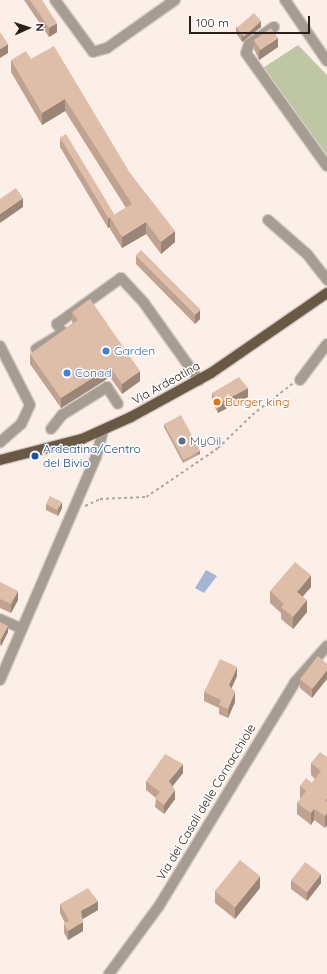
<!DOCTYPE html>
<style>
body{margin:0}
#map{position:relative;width:327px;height:974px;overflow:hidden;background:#fbefe7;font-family:Quicksand,sans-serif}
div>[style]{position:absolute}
.green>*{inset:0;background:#bfc6a4}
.water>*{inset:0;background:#a4b6d4}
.path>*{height:1.5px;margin-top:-0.75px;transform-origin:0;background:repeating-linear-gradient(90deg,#b1a59d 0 3px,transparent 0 6px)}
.roads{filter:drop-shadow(1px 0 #d6cac2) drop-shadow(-1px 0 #d6cac2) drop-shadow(0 1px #d6cac2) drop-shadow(0 -1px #d6cac2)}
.minor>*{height:10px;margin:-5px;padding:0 5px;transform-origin:5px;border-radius:5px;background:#a69d92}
.major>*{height:10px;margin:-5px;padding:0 5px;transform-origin:5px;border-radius:5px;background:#685844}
.wall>*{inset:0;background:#bfa390}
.shaded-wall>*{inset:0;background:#9b8576;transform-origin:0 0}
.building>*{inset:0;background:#debea8;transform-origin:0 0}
.dots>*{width:11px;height:11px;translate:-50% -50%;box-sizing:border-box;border:2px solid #fff;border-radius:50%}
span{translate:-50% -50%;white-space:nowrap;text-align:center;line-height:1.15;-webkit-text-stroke:3px #fff;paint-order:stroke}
.shop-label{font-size:12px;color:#366cbe}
.left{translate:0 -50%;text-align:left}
.street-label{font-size:12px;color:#2b2019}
.food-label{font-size:12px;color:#c56008}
.service-label{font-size:12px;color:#4e5e75}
.transit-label{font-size:12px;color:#164399}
.north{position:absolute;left:8px;top:8px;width:40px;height:40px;-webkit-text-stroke:3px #fff;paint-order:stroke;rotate:87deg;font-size:11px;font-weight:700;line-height:16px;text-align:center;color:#2b2019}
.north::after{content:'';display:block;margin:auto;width:14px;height:18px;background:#2b2019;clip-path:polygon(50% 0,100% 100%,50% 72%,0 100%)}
.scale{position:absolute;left:189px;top:16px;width:121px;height:18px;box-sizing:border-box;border:2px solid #2b2019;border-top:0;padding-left:5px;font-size:12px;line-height:14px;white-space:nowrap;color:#2b2019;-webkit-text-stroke:3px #fff;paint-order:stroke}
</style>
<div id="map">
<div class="green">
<div style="clip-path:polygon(298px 45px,327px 75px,327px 155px,263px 68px)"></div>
</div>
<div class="water">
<div style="clip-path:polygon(206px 570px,217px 576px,204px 593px,195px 588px)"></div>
</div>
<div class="path">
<div style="left:85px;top:506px;width:17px;rotate:-25deg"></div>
<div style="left:100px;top:499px;width:46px;rotate:-2.5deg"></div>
<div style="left:146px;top:497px;width:87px;rotate:-34.2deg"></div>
<div style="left:218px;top:448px;width:47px;rotate:-44.1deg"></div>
<div style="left:252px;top:415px;width:51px;rotate:-37.8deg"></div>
</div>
<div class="roads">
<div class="minor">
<div style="left:55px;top:0;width:64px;rotate:53.8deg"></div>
<div style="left:93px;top:52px;width:15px;rotate:-16deg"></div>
<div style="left:107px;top:48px;width:83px;rotate:-35.2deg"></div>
<div style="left:285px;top:0;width:74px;rotate:55.5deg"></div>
<div style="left:274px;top:27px;width:30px;rotate:146deg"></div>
<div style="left:249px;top:44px;width:9px;rotate:108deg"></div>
<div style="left:246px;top:53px;width:139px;rotate:54.4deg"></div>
<div style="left:268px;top:220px;width:52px;rotate:41.1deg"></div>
<div style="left:307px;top:254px;width:33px;rotate:52deg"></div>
<div style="left:0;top:346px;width:66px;rotate:63deg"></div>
<div style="left:30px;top:405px;width:21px;rotate:115deg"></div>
<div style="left:21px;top:424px;width:28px;rotate:139deg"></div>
<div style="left:36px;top:349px;width:31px;rotate:-31deg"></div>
<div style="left:63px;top:333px;width:11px;rotate:-124deg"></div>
<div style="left:57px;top:324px;width:79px;rotate:-35.7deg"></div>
<div style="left:121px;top:278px;width:34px;rotate:47deg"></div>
<div style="left:144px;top:303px;width:95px;rotate:54.5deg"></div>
<div style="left:300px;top:380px;width:45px;rotate:-53.1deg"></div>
<div style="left:51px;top:429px;width:18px;rotate:-52deg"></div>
<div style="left:62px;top:415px;width:53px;rotate:-31.9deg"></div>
<div style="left:107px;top:387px;width:20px;rotate:57deg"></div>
<div style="left:0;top:619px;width:24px;rotate:24deg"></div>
<div style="left:0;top:680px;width:243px;rotate:-66.7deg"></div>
<div style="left:96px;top:457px;width:27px;rotate:-75deg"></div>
<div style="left:109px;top:974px;width:84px;rotate:-53.7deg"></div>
<div style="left:159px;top:906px;width:262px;rotate:-58.7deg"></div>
<div style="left:295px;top:682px;width:48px;rotate:-48.4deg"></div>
</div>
<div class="major">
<div style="left:0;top:460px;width:85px;rotate:-14.4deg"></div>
<div style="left:82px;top:439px;width:54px;rotate:-24.2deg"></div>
<div style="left:131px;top:417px;width:91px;rotate:-28.8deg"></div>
<div style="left:211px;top:373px;width:141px;rotate:-34.6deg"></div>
</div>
</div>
<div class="wall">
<div style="clip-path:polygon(24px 0,42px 0,57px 32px,49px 37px)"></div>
<div style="clip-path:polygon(236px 27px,261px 27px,242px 42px,236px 33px)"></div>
<div style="clip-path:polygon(254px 40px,278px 47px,259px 60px,254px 49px)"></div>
<div style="clip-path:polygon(31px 59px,130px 173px,175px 242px,161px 254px,146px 234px,122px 248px,110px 229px,110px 227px,108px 228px,60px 147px,60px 138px,114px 215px,126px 208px,65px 111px,42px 125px,11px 72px,11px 60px)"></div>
<div style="clip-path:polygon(136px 255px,200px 319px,195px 324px,136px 264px)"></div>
<div style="clip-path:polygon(72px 312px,140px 381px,122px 394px,110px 377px,61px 408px,30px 364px,30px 354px,73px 323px,72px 322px)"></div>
<div style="clip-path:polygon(212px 393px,248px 397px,218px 413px,212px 402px)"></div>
<div style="clip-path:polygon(164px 424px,200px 454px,183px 463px,164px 427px)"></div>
<div style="clip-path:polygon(46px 504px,62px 508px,58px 516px,46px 510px)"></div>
<div style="clip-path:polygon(0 582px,18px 600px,11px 613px,0 608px)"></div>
<div style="clip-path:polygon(311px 587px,303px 596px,307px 612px,293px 629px,281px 619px,281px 613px,270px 603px,270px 591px)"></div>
<div style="clip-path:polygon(0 622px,8px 632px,1px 646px,0 645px)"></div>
<div style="clip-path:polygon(318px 656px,312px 698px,300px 688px,300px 679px)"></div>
<div style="clip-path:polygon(237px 676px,231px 688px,235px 702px,228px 718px,219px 714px,219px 708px,204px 701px,204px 692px)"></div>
<div style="clip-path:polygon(327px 757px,327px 825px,325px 828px,314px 820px,311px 825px,297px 814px,297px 803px,301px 798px,300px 798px,300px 786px,312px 783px,315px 779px,311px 775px,311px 763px)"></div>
<div style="clip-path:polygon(183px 773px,173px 786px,175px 799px,164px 814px,155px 807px,156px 798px,146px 790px,146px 781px)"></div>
<div style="clip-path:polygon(291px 880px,321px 883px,307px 901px,291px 889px)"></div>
<div style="clip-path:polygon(260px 888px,235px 919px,215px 903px,215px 891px)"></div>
<div style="clip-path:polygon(60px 904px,98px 910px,82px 919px,83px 931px,68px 940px,64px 933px,64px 924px,65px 923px,60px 913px)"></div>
</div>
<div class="shaded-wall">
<div style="clip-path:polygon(261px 21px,261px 27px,242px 42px,242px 35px)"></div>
<div style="clip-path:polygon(57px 23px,57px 32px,49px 37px,49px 28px)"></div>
<div style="clip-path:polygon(278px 38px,278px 47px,259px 60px,259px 51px)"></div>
<div style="clip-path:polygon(8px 44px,8px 53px,0 58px,0 49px)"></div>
<div style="clip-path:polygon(65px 99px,65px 111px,42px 125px,42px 113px)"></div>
<div style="clip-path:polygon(23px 198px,23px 207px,0 223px,0 214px)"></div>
<div style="clip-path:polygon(110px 218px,110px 227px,108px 228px,108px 219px)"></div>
<div style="clip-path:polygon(146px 222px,146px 234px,122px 248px,122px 237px)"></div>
<div style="clip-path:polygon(175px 231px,175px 242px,161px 254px,161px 242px)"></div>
<div style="clip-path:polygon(200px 310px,200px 319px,195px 324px,195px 315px)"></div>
<div style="clip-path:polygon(110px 367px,110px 377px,61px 408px,61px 398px)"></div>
<div style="clip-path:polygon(140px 371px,140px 381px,122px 394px,122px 384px)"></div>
<div style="clip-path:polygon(248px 388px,248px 397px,218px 413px,218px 404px)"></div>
<div style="left:200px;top:451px;width:3px;height:19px;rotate:90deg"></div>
<div style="clip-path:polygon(62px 502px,62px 508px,58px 516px,58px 509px)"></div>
<div style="clip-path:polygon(311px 575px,311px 587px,297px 603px,297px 592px)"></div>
<div style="clip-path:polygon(18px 591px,18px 600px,11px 613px,11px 604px)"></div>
<div style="clip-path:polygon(307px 600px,307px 612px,293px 629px,293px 617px)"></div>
<div style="clip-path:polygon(8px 626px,8px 632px,1px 646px,1px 639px)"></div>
<div style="clip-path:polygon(237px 667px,237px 676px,229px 694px,229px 685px)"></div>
<div style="clip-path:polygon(327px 670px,327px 679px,312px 698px,312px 689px)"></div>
<div style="clip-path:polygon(235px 692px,235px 702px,228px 718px,228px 709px)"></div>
<div style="clip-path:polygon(183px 764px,183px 773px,169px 790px,169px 781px)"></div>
<div style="clip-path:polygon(175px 790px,175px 799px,164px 814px,164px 805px)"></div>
<div style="clip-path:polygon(314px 809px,314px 820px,311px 825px,311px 813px)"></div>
<div style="clip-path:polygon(327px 813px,327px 825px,325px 828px,325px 816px)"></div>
<div style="clip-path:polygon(321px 874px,321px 883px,307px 901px,307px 892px)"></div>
<div style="clip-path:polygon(260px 876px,260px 888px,235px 919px,235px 907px)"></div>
<div style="clip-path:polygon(98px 901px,98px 910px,81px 920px,81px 911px)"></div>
<div style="clip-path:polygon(83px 922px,83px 931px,68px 940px,68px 931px)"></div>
</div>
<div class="building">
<div style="clip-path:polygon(30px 0,42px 0,57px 23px,49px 28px)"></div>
<div style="left:254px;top:13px;width:11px;height:23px;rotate:49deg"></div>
<div style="left:271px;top:28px;width:12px;height:21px;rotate:55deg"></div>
<div style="clip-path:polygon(0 32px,8px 44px,0 49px)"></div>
<div style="clip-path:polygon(54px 46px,130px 173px,175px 231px,161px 242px,146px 222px,122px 237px,110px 217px,132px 204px,65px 99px,42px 113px,11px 60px,26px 51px,31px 59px)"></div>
<div style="left:66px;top:134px;width:94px;height:7px;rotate:59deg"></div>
<div style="clip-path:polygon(16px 188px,23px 198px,0 214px,0 199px)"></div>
<div style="left:141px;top:250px;width:84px;height:7px;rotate:45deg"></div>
<div style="clip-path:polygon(90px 299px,140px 371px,122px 384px,110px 367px,61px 398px,30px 354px,78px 320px,72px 312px)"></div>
<div style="clip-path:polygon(239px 377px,248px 388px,218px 404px,212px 393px)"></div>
<div style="left:181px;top:415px;width:41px;height:19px;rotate:62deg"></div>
<div style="left:50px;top:496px;width:13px;height:9px;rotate:27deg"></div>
<div style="clip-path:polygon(295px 562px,311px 575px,297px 592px,307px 600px,293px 617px,281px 607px,284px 604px,270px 591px)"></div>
<div style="clip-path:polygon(0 582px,18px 591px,11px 604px,0 599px)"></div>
<div style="clip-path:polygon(0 622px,8px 626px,1px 639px,0 639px)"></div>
<div style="clip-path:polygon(318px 656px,327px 664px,327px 670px,312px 689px,300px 679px)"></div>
<div style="clip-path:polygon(220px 659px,237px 667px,229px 685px,235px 692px,228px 709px,219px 705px,221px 700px,204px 692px)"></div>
<div style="clip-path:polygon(320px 752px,327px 757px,327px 798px,325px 801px,327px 802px,327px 813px,325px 816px,314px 809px,311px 813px,297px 803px,306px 791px,300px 786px,306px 778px,312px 783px,321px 771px,311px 763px)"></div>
<div style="clip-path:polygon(165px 754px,183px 764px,169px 781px,175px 790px,164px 805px,155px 798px,160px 792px,146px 781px)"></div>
<div style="left:240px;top:860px;width:26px;height:40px;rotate:39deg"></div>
<div style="left:305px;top:862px;width:20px;height:23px;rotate:37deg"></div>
<div style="clip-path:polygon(88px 888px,98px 901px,81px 911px,83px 922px,68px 931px,64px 924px,69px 921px,60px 904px)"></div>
</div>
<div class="dots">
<div style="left:106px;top:351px;background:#3f7fe0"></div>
<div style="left:67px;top:373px;background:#3f7fe0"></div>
<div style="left:217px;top:402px;background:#e8710a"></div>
<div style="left:182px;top:441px;background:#5c6f8a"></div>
<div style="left:35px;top:456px;background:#1a4fb4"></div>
</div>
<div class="shop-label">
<span class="left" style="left:114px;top:351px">Garden</span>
<span class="left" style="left:75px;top:373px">Conad</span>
</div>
<div class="street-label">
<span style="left:166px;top:383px;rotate:-29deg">Via Ardeatina</span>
<span style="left:206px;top:802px;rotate:-59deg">Via dei Casali delle Cornacchiole</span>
</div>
<div class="food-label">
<span class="left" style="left:225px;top:402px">Burger king</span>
</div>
<div class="service-label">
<span class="left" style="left:190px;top:441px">MyOil</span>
</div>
<div class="transit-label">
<span class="left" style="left:43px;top:456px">Ardeatina/Centro<br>del Bivio</span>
</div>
<div class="north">N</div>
<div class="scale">100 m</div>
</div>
